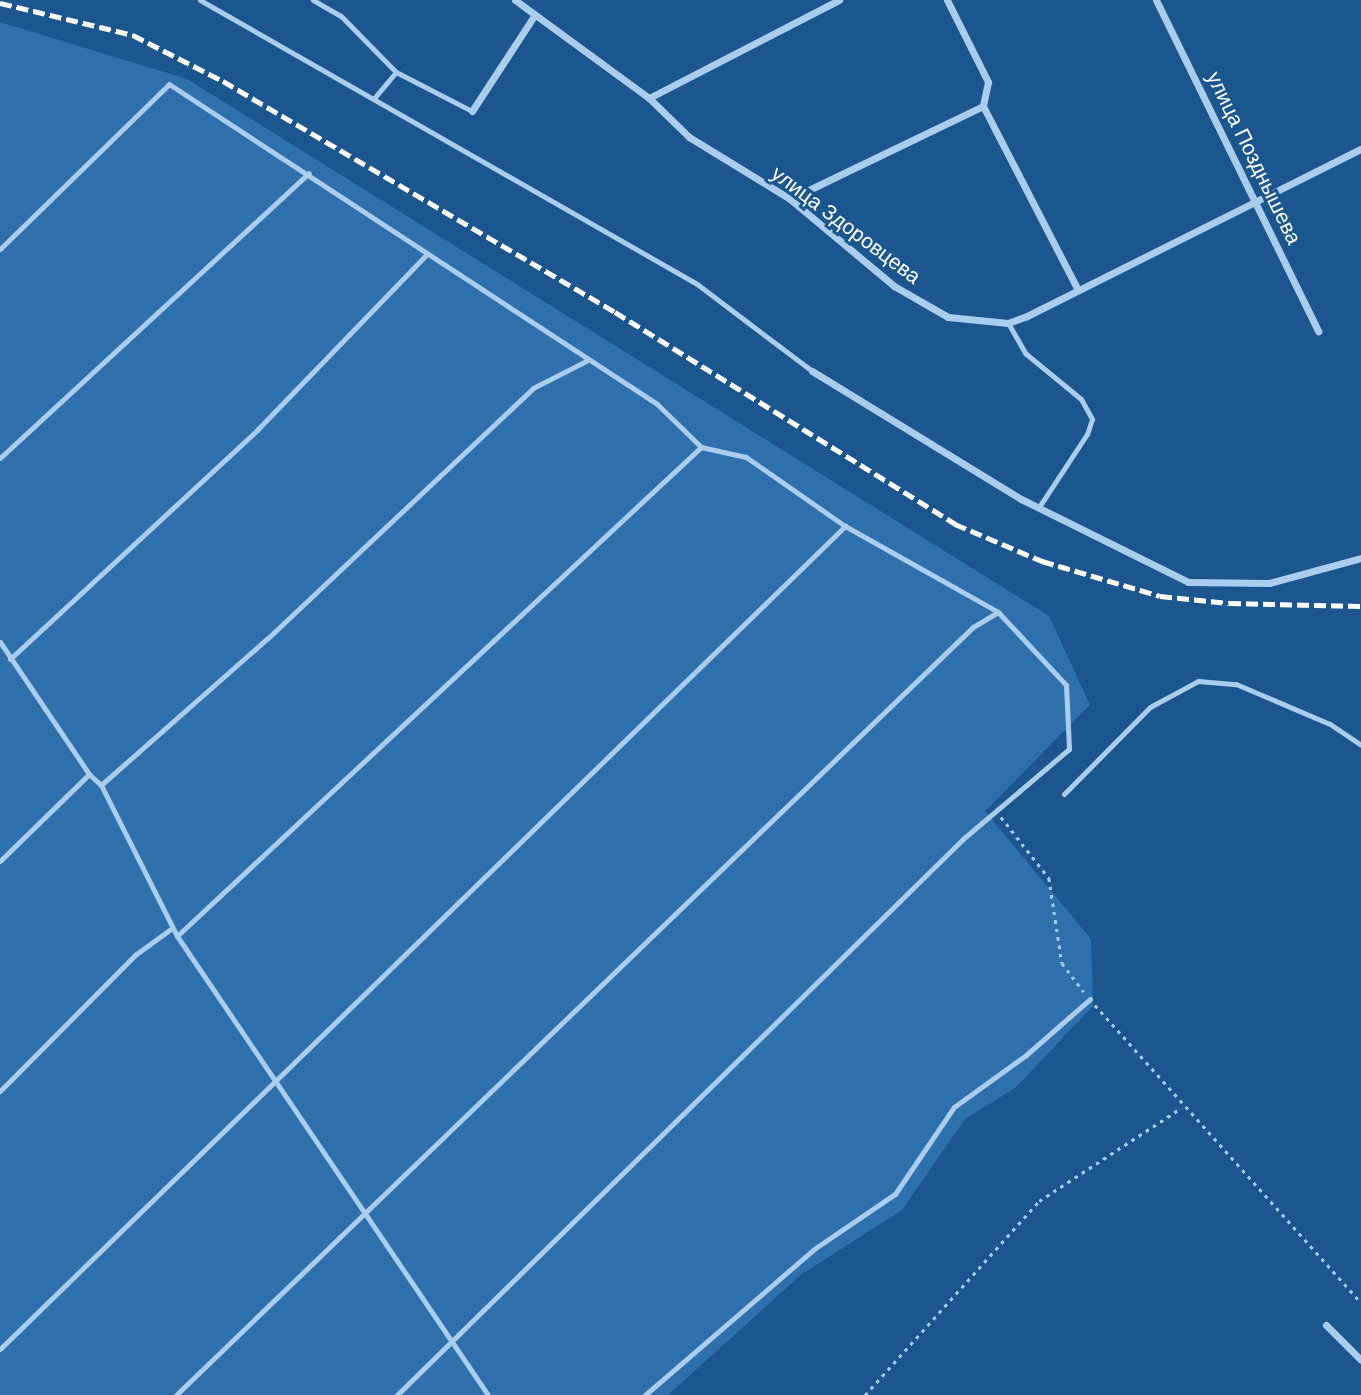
<!DOCTYPE html>
<meta charset="utf-8">
<style>
body{margin:0}
#map{position:relative;width:1361px;height:1395px;overflow:hidden;background:#1b568e;font-family:"DM Sans",sans-serif}
div>[style]{position:absolute}
.green>*{inset:0;background:#2e70ac}
.path>*{height:2.5px;margin-top:-1.25px;transform-origin:0;background:repeating-linear-gradient(90deg,#a8cdee 0 3.5px,transparent 0 8.5px)}
.service>*{height:5px;margin:-2.5px;padding:0 2.5px;transform-origin:2.5px;border-radius:2.5px;background:#a8cdee}
.minor>*{height:7px;margin:-3.5px;padding:0 3.5px;transform-origin:3.5px;border-radius:3.5px;background:#a8cdee}
.rail>*{height:4.5px;margin-top:-2.25px;transform-origin:0;background:repeating-linear-gradient(90deg,#fff 0 12px,transparent 0 17px)}
span{translate:-50% -50%;white-space:nowrap;text-align:center;line-height:1.15;-webkit-text-stroke:6px #1b568e;paint-order:stroke}
.street-label{font-size:21px;color:#fff}
</style>
<div id="map">
<div class="green">
<div style="clip-path:polygon(0 22px,187px 79px,1049px 616px,1090px 705px,985px 811px,1091px 939px,1093px 1006px,1015px 1088px,965px 1119px,902px 1210px,802px 1274px,668px 1395px,0 1395px)"></div>
</div>
<div class="path">
<div style="left:1001px;top:817px;width:78px;rotate:51.8deg"></div>
<div style="left:1049px;top:878px;width:86px;rotate:81.3deg"></div>
<div style="left:1062px;top:963px;width:36px;rotate:53deg"></div>
<div style="left:1095px;top:1005px;width:399px;rotate:48.2deg"></div>
<div style="left:865px;top:1395px;width:261px;rotate:-48.1deg"></div>
<div style="left:1039px;top:1201px;width:170px;rotate:-33.2deg"></div>
</div>
<div class="service">
<div style="left:200px;top:0;width:572px;rotate:29.74deg"></div>
<div style="left:697px;top:284px;width:144px;rotate:37.1deg"></div>
<div style="left:313px;top:0;width:32px;rotate:30deg"></div>
<div style="left:341px;top:16px;width:78px;rotate:45.5deg"></div>
<div style="left:396px;top:72px;width:34px;rotate:130deg"></div>
<div style="left:396px;top:72px;width:85px;rotate:27.2deg"></div>
<div style="left:0;top:249px;width:236px;rotate:-44.3deg"></div>
<div style="left:169px;top:84px;width:584px;rotate:33.25deg"></div>
<div style="left:657px;top:404px;width:62px;rotate:44.3deg"></div>
<div style="left:701px;top:447px;width:46px;rotate:12.5deg"></div>
<div style="left:746px;top:457px;width:121px;rotate:34.9deg"></div>
<div style="left:845px;top:526px;width:176px;rotate:29.3deg"></div>
<div style="left:998px;top:612px;width:100px;rotate:47deg"></div>
<div style="left:1066px;top:685px;width:64px;rotate:87.3deg"></div>
<div style="left:1069px;top:749px;width:138px;rotate:139.7deg"></div>
<div style="left:964px;top:838px;width:795px;rotate:135.51deg"></div>
<div style="left:1008px;top:323px;width:34px;rotate:60deg"></div>
<div style="left:1025px;top:353px;width:72px;rotate:39.4deg"></div>
<div style="left:1081px;top:399px;width:23px;rotate:61deg"></div>
<div style="left:1092px;top:419px;width:16px;rotate:108deg"></div>
<div style="left:1087px;top:434px;width:87px;rotate:123.3deg"></div>
<div style="left:0;top:458px;width:420px;rotate:-42.7deg"></div>
<div style="left:0;top:642px;width:159px;rotate:56deg"></div>
<div style="left:89px;top:774px;width:16px;rotate:43deg"></div>
<div style="left:101px;top:785px;width:169px;rotate:63.3deg"></div>
<div style="left:177px;top:936px;width:554px;rotate:55.88deg"></div>
<div style="left:10px;top:659px;width:337px;rotate:-42.8deg"></div>
<div style="left:257px;top:430px;width:243px;rotate:-46deg"></div>
<div style="left:101px;top:785px;width:222px;rotate:-41.4deg"></div>
<div style="left:268px;top:638px;width:364px;rotate:-43.3deg"></div>
<div style="left:533px;top:388px;width:62px;rotate:-27deg"></div>
<div style="left:1064px;top:794px;width:122px;rotate:-45.3deg"></div>
<div style="left:1150px;top:707px;width:55px;rotate:-28.4deg"></div>
<div style="left:1198px;top:681px;width:38px;rotate:5deg"></div>
<div style="left:1236px;top:684px;width:102px;rotate:23.1deg"></div>
<div style="left:1330px;top:724px;width:37px;rotate:34deg"></div>
<div style="left:0;top:861px;width:124px;rotate:-44.3deg"></div>
<div style="left:177px;top:936px;width:717px;rotate:-43.02deg"></div>
<div style="left:0;top:1091px;width:192px;rotate:-45.2deg"></div>
<div style="left:135px;top:955px;width:46px;rotate:-36.1deg"></div>
<div style="left:0;top:1349px;width:1180px;rotate:-44.24deg"></div>
<div style="left:176px;top:1395px;width:1107px;rotate:-43.94deg"></div>
<div style="left:973px;top:627px;width:29px;rotate:-31deg"></div>
<div style="left:645px;top:1395px;width:223px;rotate:-40.8deg"></div>
<div style="left:814px;top:1249px;width:98px;rotate:-34.2deg"></div>
<div style="left:895px;top:1194px;width:105px;rotate:-55.9deg"></div>
<div style="left:954px;top:1107px;width:89px;rotate:-35.8deg"></div>
<div style="left:1026px;top:1055px;width:85px;rotate:-41.2deg"></div>
</div>
<div class="minor">
<div style="left:515px;top:0;width:166px;rotate:36.2deg"></div>
<div style="left:649px;top:98px;width:56px;rotate:44.3deg"></div>
<div style="left:689px;top:137px;width:119px;rotate:31.5deg"></div>
<div style="left:790px;top:199px;width:136px;rotate:39.9deg"></div>
<div style="left:894px;top:286px;width:62px;rotate:29.9deg"></div>
<div style="left:948px;top:317px;width:60px;rotate:5.7deg"></div>
<div style="left:1008px;top:323px;width:20px;rotate:-20deg"></div>
<div style="left:1027px;top:316px;width:373px;rotate:-26.6deg"></div>
<div style="left:947px;top:0;width:92px;rotate:63.4deg"></div>
<div style="left:988px;top:82px;width:25px;rotate:102deg"></div>
<div style="left:983px;top:106px;width:207px;rotate:62.7deg"></div>
<div style="left:1156px;top:0;width:369px;rotate:63.9deg"></div>
<div style="left:649px;top:98px;width:214px;rotate:-27.3deg"></div>
<div style="left:472px;top:111px;width:113px;rotate:-56.9deg"></div>
<div style="left:790px;top:199px;width:214px;rotate:-25.7deg"></div>
<div style="left:812px;top:371px;width:245px;rotate:31.5deg"></div>
<div style="left:1021px;top:499px;width:186px;rotate:26.4deg"></div>
<div style="left:1188px;top:582px;width:81px;rotate:0.7deg"></div>
<div style="left:1269px;top:583px;width:95px;rotate:-15.2deg"></div>
<div style="left:1326px;top:1325px;width:49px;rotate:45deg"></div>
</div>
<div class="rail">
<div style="left:0;top:3px;width:137px;rotate:13.5deg"></div>
<div style="left:133px;top:35px;width:101px;rotate:27.1deg"></div>
<div style="left:223px;top:81px;width:455px;rotate:30.5deg"></div>
<div style="left:615px;top:312px;width:401px;rotate:31.9deg"></div>
<div style="left:955px;top:524px;width:95px;rotate:23deg"></div>
<div style="left:1042px;top:561px;width:123px;rotate:16.5deg"></div>
<div style="left:1160px;top:596px;width:69px;rotate:5.8deg"></div>
<div style="left:1229px;top:603px;width:132px;rotate:1.3deg"></div>
</div>
<div class="street-label">
<span style="left:1254px;top:158px;rotate:64deg">улица Позднышева</span>
<span style="left:846px;top:225px;rotate:37deg">улица Здоровцева</span>
</div>
</div>
